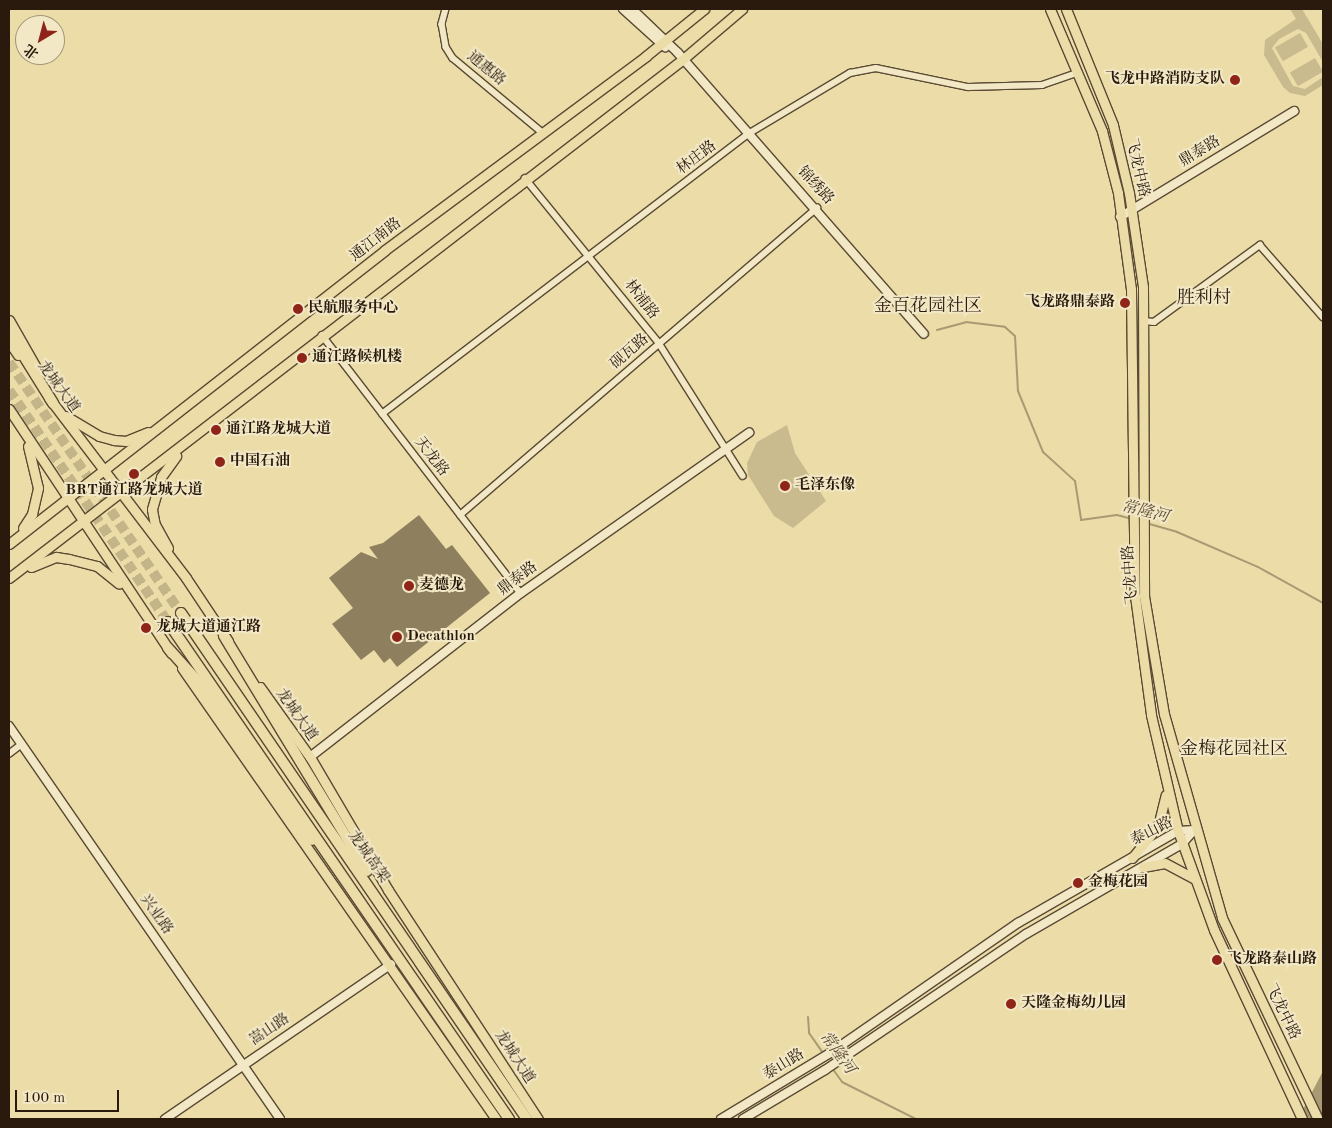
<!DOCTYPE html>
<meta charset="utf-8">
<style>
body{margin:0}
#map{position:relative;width:1332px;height:1128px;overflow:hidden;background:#ebdca8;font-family:"Old Standard TT","Noto Serif SC",serif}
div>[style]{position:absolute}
.green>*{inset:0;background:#cabb8e;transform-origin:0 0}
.water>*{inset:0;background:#a99a73}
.stream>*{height:2px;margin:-1px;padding:0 1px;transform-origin:1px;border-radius:1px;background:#a99a73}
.building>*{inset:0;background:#8e7f5e}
.highway-tunnel>*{height:10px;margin-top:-5px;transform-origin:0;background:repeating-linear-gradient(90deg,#c4b589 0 10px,transparent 0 15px)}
.roads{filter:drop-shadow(1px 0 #5a4a34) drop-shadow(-1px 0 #5a4a34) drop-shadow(0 1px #5a4a34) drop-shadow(0 -1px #5a4a34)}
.street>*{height:5.5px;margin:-2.75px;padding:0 2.75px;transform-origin:2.75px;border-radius:2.75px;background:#f2e8c6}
.secondary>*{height:8px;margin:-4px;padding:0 4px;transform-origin:4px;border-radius:4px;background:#f2e8c6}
.primary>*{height:9px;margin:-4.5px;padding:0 4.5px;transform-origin:4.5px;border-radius:4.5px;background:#ebdca8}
.highway>*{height:10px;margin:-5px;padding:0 5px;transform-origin:5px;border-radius:5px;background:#ebdca8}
.dots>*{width:14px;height:14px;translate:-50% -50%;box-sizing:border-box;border:2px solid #f2e8c6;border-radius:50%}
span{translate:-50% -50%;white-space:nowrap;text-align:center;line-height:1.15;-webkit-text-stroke:4px #f2e8c6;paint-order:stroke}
.street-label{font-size:15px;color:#2a1a0d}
.poi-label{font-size:15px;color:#2a1a0d;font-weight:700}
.right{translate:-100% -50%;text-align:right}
.left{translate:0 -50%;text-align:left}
.water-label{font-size:16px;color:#5d4d36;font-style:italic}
.quarter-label{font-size:18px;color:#2a1a0d}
.frame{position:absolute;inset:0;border:10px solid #2a1a0d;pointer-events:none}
.north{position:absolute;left:15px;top:15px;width:50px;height:50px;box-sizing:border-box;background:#f2e8c6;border:1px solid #a2967c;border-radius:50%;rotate:217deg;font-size:14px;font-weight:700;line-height:20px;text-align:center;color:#2a1a0d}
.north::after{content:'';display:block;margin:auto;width:18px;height:22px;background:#8f2418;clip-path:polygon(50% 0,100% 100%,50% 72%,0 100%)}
.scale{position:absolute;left:15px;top:1090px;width:104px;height:22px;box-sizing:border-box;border:2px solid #2a1a0d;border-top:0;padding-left:6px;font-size:15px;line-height:18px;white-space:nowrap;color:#2a1a0d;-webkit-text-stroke:4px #f2e8c6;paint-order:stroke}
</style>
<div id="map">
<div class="green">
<div style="clip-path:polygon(1290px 9px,1302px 9px,1323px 44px,1323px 62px,1306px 33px,1298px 29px,1279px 39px,1272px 48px,1293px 86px,1305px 89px,1323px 77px,1323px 85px,1305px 96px,1290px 93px,1283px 87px,1264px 55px,1265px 40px,1296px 19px)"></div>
<div style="left:1300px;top:33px;width:16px;height:29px;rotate:60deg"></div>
<div style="left:1315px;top:58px;width:16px;height:29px;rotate:60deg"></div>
<div style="clip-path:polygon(787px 425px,795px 453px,826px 501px,793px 528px,774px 516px,748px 475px,747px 463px,757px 442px)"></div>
</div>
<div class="water">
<div style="clip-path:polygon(1323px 1070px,1323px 1119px,1298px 1119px,1323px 1071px)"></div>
</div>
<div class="stream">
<div style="left:937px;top:330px;width:30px;rotate:-15deg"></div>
<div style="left:966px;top:322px;width:39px;rotate:7deg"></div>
<div style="left:1005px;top:327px;width:13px;rotate:42deg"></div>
<div style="left:1015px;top:336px;width:55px;rotate:86.9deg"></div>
<div style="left:1018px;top:391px;width:66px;rotate:67.7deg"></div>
<div style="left:1043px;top:452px;width:43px;rotate:42.2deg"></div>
<div style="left:1075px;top:481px;width:39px;rotate:81deg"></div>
<div style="left:1081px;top:520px;width:36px;rotate:-8deg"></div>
<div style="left:1117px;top:515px;width:16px;rotate:15deg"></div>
<div style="left:1146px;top:523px;width:32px;rotate:16deg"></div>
<div style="left:1177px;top:532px;width:88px;rotate:23.4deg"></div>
<div style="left:1258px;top:567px;width:74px;rotate:29deg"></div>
<div style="left:808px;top:1017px;width:16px;rotate:86deg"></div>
<div style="left:809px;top:1033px;width:24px;rotate:55deg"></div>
<div style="left:832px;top:1068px;width:17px;rotate:54deg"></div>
<div style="left:842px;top:1082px;width:83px;rotate:26.6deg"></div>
</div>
<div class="building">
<div style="clip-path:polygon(419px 515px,446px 549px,452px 545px,490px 593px,397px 667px,390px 658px,384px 663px,374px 650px,361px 660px,332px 624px,353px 608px,329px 578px,361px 552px,378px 559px,369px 547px,383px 543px)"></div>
</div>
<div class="highway-tunnel">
<div style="left:9px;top:362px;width:304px;rotate:55.6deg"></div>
<div style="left:9px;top:390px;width:281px;rotate:55.6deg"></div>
</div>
<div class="roads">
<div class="street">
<div style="left:446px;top:9px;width:16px;rotate:105deg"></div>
<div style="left:442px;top:24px;width:23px;rotate:80deg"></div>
<div style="left:446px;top:47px;width:13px;rotate:58deg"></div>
<div style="left:453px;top:58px;width:117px;rotate:39.8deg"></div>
<div style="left:525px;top:178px;width:213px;rotate:50.9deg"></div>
<div style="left:659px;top:343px;width:157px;rotate:57.7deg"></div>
<div style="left:1143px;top:321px;width:11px;rotate:5deg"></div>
<div style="left:1154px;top:322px;width:131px;rotate:-36deg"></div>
<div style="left:1260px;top:245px;width:96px;rotate:48.8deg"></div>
<div style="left:322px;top:335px;width:326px;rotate:52.4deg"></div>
<div style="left:382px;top:414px;width:461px;rotate:-37.4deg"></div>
<div style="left:748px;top:134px;width:119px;rotate:-30.9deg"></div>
<div style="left:850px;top:73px;width:26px;rotate:-11deg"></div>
<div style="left:876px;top:68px;width:94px;rotate:11.7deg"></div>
<div style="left:968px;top:87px;width:74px;rotate:-1.5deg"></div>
<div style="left:1042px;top:85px;width:37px;rotate:-19deg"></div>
<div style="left:460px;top:515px;width:471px;rotate:-40.7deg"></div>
<div style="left:9px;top:754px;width:16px;rotate:-38deg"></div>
</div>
<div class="secondary">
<div style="left:623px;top:9px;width:57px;rotate:42.1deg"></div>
<div style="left:632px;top:9px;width:64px;rotate:43.7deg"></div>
<div style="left:678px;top:53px;width:373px;rotate:48.8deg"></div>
<div style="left:1120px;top:217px;width:204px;rotate:-31.3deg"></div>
<div style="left:9px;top:726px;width:477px;rotate:55.4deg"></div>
<div style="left:310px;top:757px;width:267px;rotate:-37.9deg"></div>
<div style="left:521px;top:593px;width:279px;rotate:-35.1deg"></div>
<div style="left:165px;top:1119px;width:274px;rotate:-34.4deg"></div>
<div style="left:721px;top:1119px;width:127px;rotate:-31.2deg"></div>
<div style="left:830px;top:1053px;width:229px;rotate:-34.7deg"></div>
<div style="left:1018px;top:923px;width:185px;rotate:-29.9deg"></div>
<div style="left:1178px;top:831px;width:16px;rotate:-4deg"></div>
<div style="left:743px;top:1119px;width:96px;rotate:-30.9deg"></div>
<div style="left:825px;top:1070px;width:243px;rotate:-34.1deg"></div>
<div style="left:1026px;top:934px;width:180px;rotate:-30deg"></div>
<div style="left:1182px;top:844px;width:18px;rotate:-49deg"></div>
</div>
<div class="primary">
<div style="left:1050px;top:9px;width:133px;rotate:66.9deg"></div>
<div style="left:1102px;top:131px;width:64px;rotate:75.5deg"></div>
<div style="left:1118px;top:193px;width:97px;rotate:82.3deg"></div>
<div style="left:1131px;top:289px;width:307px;rotate:89.3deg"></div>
<div style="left:1135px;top:596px;width:120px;rotate:82.3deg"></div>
<div style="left:1151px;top:715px;width:119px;rotate:76.9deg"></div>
<div style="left:1178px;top:831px;width:105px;rotate:70deg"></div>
<div style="left:1214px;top:930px;width:208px;rotate:65deg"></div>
<div style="left:1066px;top:9px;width:125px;rotate:67.9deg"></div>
<div style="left:1113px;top:125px;width:70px;rotate:76.8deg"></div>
<div style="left:1129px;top:193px;width:95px;rotate:81.5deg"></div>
<div style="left:1143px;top:287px;width:309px;rotate:89.8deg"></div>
<div style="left:1144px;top:596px;width:120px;rotate:80.4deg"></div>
<div style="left:1164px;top:714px;width:212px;rotate:74.1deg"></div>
<div style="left:1222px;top:918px;width:223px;rotate:64.5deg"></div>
<div style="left:9px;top:320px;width:59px;rotate:60.4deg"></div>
<div style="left:9px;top:342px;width:16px;rotate:55deg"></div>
<div style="left:49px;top:398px;width:226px;rotate:52.7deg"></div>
<div style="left:186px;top:578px;width:76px;rotate:56.3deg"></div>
<div style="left:9px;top:409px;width:293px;rotate:56.4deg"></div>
<div style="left:66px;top:416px;width:39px;rotate:31deg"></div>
<div style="left:99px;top:436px;width:16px;rotate:15deg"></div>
<div style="left:114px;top:440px;width:12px;rotate:5deg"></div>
<div style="left:126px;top:441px;width:24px;rotate:-22deg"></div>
<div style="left:23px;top:528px;width:17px;rotate:-57deg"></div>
<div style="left:32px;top:514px;width:27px;rotate:-77deg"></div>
<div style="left:38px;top:488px;width:43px;rotate:-103.4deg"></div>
<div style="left:9px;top:544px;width:477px;rotate:-38deg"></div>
<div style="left:385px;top:250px;width:325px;rotate:-36.6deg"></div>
<div style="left:646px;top:56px;width:75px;rotate:-39deg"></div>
<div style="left:168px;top:548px;width:26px;rotate:-119deg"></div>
<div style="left:155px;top:525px;width:16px;rotate:-101deg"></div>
<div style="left:152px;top:509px;width:33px;rotate:-74deg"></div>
<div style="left:161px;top:477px;width:26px;rotate:-54deg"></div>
<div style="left:31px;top:567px;width:27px;rotate:-22deg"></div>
<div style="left:56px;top:557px;width:13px;rotate:9deg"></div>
<div style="left:69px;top:559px;width:29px;rotate:14deg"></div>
<div style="left:97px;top:566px;width:28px;rotate:39deg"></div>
<div style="left:9px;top:578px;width:849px;rotate:-37.59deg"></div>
<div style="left:682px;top:60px;width:79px;rotate:-40.4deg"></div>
<div style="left:182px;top:668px;width:550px;rotate:55.15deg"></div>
<div style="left:260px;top:687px;width:86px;rotate:54.5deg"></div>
<div style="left:310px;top:757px;width:154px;rotate:59.6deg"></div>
<div style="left:388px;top:890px;width:274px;rotate:56.8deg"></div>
<div style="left:1132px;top:858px;width:41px;rotate:-50.9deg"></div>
<div style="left:1158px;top:826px;width:32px;rotate:-76deg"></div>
<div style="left:1143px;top:867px;width:22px;rotate:-10deg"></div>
<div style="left:1165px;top:863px;width:34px;rotate:28deg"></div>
</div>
<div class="highway">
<div style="left:9px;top:332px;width:84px;rotate:58.2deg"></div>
<div style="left:181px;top:613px;width:613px;rotate:55.64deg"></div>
<div style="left:168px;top:622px;width:603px;rotate:55.55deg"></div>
<div style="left:224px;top:636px;width:275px;rotate:58.7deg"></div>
<div style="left:168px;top:648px;width:51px;rotate:48.2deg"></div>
<div style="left:202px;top:686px;width:189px;rotate:54.5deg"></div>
</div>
</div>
<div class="dots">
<div style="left:1235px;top:80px;background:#8f2418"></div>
<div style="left:1125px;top:303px;background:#8f2418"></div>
<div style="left:298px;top:309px;background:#8f2418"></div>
<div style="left:302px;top:358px;background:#8f2418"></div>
<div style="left:216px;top:430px;background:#8f2418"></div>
<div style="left:220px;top:462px;background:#8f2418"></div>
<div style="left:134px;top:474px;background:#8f2418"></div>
<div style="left:785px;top:486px;background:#8f2418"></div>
<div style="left:409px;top:586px;background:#8f2418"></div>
<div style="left:146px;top:628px;background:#8f2418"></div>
<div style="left:397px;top:637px;background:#8f2418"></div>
<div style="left:1078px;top:883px;background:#8f2418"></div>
<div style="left:1217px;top:960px;background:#8f2418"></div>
<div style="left:1011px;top:1004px;background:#8f2418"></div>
</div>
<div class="street-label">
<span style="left:486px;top:69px;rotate:40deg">通惠路</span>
<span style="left:1200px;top:152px;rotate:-31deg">鼎泰路</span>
<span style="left:697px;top:158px;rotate:-37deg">林庄路</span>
<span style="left:1137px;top:168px;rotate:77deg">飞龙中路</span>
<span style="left:815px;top:186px;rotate:47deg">锦绣路</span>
<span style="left:376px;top:240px;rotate:-38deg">通江南路</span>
<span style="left:641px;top:300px;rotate:52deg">林浦路</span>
<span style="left:630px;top:352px;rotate:-41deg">砚瓦路</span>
<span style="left:58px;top:387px;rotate:54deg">龙城大道</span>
<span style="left:431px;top:457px;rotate:52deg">天龙路</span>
<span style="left:1131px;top:575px;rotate:-94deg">飞龙中路</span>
<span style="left:518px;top:579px;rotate:-37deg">鼎泰路</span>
<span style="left:296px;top:715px;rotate:55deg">龙城大道</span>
<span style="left:1152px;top:832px;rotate:-27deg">泰山路</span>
<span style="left:368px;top:857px;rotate:55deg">龙城高架</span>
<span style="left:156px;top:915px;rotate:55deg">兴业路</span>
<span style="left:1282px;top:1012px;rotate:64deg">飞龙中路</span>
<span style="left:270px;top:1030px;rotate:-34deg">嵩山路</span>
<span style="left:514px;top:1057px;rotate:57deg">龙城大道</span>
<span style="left:784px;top:1065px;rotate:-32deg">泰山路</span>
</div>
<div class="poi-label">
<span class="right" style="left:1225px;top:80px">飞龙中路消防支队</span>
<span class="right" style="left:1115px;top:303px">飞龙路鼎泰路</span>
<span class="left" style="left:308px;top:309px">民航服务中心</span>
<span class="left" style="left:312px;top:358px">通江路候机楼</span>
<span class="left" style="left:226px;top:430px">通江路龙城大道</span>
<span class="left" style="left:230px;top:462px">中国石油</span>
<span class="left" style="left:795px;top:486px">毛泽东像</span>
<span style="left:134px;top:491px">BRT通江路龙城大道</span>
<span class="left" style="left:419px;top:586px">麦德龙</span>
<span class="left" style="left:156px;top:628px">龙城大道通江路</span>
<span class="left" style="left:407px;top:637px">Decathlon</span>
<span class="left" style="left:1088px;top:883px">金梅花园</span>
<span class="left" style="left:1227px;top:960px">飞龙路泰山路</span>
<span class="left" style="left:1021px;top:1004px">天隆金梅幼儿园</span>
</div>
<div class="water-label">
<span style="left:1145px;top:512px;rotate:14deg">常隆河</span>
<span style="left:837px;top:1053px;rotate:54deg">常隆河</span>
</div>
<div class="quarter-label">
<span style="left:1204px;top:298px">胜利村</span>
<span style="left:928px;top:306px">金百花园社区</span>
<span style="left:1234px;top:749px">金梅花园社区</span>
</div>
<div class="frame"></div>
<div class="north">北</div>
<div class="scale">100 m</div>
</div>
